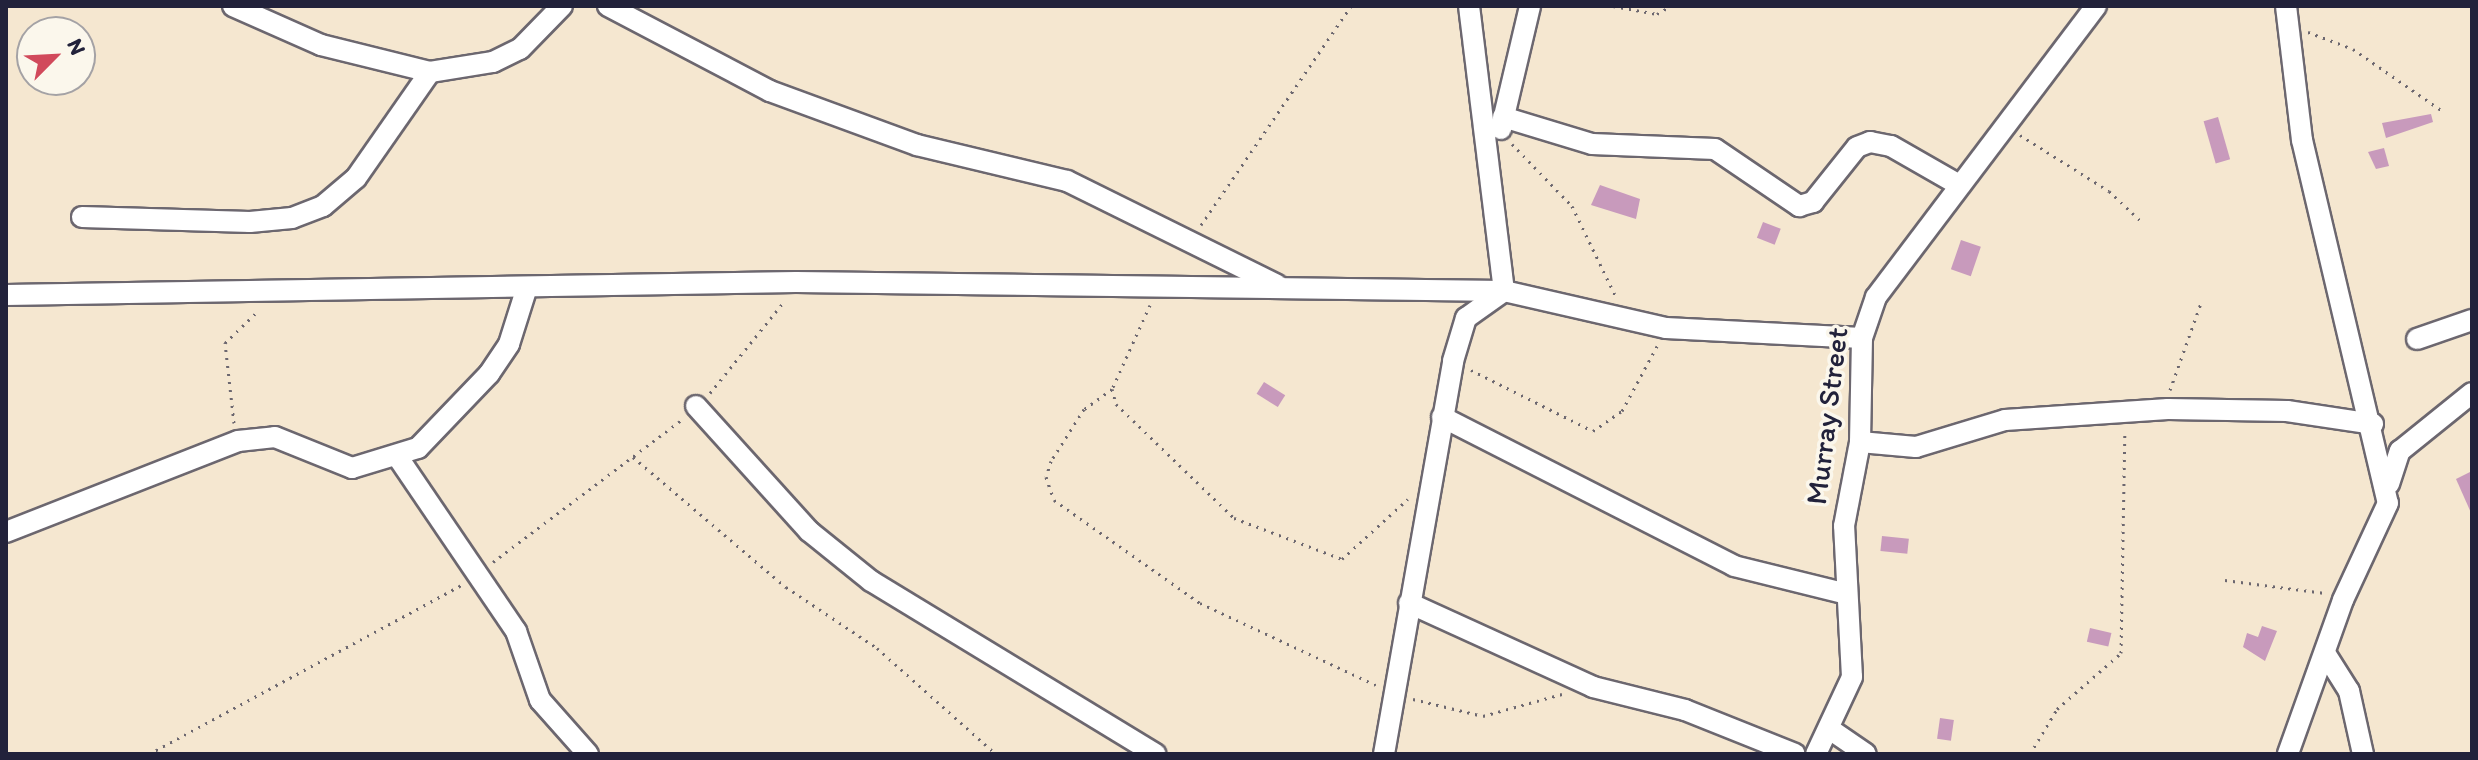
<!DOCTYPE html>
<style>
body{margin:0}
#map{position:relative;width:2478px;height:760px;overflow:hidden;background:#f5e7d0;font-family:Itim,sans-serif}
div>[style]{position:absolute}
.building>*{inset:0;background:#c89abc;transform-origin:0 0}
.path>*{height:3px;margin-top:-1.5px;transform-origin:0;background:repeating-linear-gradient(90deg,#6c676f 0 2px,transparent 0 8px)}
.roads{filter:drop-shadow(2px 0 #6c676f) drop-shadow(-2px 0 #6c676f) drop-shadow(0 2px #6c676f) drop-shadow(0 -2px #6c676f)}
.minor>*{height:20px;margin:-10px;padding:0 10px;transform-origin:10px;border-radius:10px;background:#fff}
span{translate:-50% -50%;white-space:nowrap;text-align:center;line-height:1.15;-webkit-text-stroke:7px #fbf7ec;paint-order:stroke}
.street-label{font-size:30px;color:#22223b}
.frame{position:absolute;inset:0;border:8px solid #22223b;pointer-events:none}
.north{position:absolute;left:16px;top:16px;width:80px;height:80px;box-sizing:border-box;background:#fbf7ec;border:2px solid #a4a2a5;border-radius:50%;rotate:66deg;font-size:22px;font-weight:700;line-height:32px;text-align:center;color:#22223b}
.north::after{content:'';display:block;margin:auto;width:28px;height:36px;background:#d1495b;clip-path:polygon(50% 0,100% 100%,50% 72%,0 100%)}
</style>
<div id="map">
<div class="building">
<div style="clip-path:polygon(2431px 114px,2433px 122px,2386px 138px,2382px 123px)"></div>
<div style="left:2218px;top:117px;width:44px;height:15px;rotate:74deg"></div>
<div style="clip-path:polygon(2384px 148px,2389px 166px,2376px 169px,2368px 152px)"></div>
<div style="clip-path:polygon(1600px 185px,1640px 199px,1636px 219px,1591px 205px)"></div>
<div style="left:1763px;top:222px;width:19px;height:17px;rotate:21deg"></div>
<div style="left:1961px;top:240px;width:21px;height:31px;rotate:19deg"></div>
<div style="left:1264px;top:382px;width:25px;height:14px;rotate:32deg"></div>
<div style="clip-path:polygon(2472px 471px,2472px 515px,2456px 479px)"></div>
<div style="left:1882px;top:536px;width:27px;height:15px;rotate:6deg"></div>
<div style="clip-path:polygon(2262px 626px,2277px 631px,2265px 661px,2243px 647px,2247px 633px,2258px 637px)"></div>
<div style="left:2090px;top:628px;width:22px;height:14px;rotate:13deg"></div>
<div style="left:1940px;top:718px;width:14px;height:21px;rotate:8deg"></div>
</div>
<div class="path">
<div style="left:1613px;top:6px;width:45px;rotate:10.3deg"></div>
<div style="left:1657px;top:14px;width:16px;rotate:-30deg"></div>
<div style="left:2308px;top:32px;width:48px;rotate:20.7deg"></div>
<div style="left:2353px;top:49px;width:107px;rotate:34.7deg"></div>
<div style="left:2020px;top:135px;width:105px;rotate:32.2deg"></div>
<div style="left:2109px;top:191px;width:47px;rotate:43.3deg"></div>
<div style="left:1512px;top:144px;width:86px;rotate:45.9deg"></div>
<div style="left:1572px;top:206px;width:101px;rotate:64.2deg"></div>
<div style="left:1201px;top:225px;width:265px;rotate:-55.6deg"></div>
<div style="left:1150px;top:305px;width:92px;rotate:114.3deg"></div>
<div style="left:1112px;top:389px;width:16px;rotate:75deg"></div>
<div style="left:1116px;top:404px;width:164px;rotate:44deg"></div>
<div style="left:1234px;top:518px;width:116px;rotate:20.8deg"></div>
<div style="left:1342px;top:559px;width:89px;rotate:-42.3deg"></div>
<div style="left:1471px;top:370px;width:136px;rotate:26.6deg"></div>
<div style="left:1593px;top:431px;width:35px;rotate:-35deg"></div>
<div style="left:1622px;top:411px;width:74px;rotate:-61.7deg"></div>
<div style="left:1112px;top:389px;width:34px;rotate:144deg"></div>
<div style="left:1084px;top:409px;width:62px;rotate:122.4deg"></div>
<div style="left:1051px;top:461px;width:17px;rotate:107deg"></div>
<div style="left:1046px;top:477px;width:24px;rotate:71deg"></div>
<div style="left:1054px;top:500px;width:179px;rotate:35.2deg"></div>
<div style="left:1200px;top:603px;width:194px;rotate:25deg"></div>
<div style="left:2170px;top:390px;width:92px;rotate:-70.4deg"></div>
<div style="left:710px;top:393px;width:116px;rotate:-51deg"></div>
<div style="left:234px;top:423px;width:81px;rotate:-96.4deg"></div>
<div style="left:225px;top:343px;width:47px;rotate:-44.1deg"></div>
<div style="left:633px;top:457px;width:201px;rotate:40.4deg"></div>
<div style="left:786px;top:587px;width:110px;rotate:33.8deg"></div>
<div style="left:877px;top:648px;width:159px;rotate:41.7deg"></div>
<div style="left:493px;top:562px;width:239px;rotate:-37deg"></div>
<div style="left:2225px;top:580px;width:101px;rotate:7.4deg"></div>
<div style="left:1413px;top:699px;width:72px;rotate:13.7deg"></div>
<div style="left:1483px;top:716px;width:82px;rotate:-15.6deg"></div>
<div style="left:149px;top:754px;width:355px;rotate:-28.4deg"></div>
<div style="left:2030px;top:754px;width:52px;rotate:-59deg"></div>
<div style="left:2057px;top:709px;width:85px;rotate:-41.2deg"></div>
<div style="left:2121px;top:653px;width:221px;rotate:-89deg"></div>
</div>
<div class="roads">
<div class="minor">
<div style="left:233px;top:6px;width:96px;rotate:23.9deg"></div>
<div style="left:321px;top:45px;width:112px;rotate:13.9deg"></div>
<div style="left:430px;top:72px;width:64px;rotate:-9deg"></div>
<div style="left:493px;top:62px;width:30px;rotate:-26deg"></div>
<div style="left:520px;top:49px;width:60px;rotate:-45.7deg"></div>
<div style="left:608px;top:6px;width:183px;rotate:27.7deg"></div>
<div style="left:770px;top:91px;width:157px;rotate:20.2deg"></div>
<div style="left:917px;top:145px;width:154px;rotate:13.5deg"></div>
<div style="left:1067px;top:181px;width:234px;rotate:26.3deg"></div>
<div style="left:1469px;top:6px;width:287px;rotate:83deg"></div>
<div style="left:2286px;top:6px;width:135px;rotate:83.2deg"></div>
<div style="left:2302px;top:140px;width:373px;rotate:76.7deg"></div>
<div style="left:2388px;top:503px;width:107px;rotate:114.9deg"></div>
<div style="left:2343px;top:600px;width:164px;rotate:109.7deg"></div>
<div style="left:1503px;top:117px;width:93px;rotate:16.9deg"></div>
<div style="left:1592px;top:144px;width:123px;rotate:2.3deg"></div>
<div style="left:1715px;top:149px;width:102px;rotate:34.2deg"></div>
<div style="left:1799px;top:206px;width:15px;rotate:-16deg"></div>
<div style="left:1813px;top:202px;width:70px;rotate:-51.3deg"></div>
<div style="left:1857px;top:147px;width:14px;rotate:-21deg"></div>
<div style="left:1870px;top:142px;width:21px;rotate:11deg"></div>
<div style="left:1891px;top:146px;width:78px;rotate:29.8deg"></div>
<div style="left:1501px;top:129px;width:126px;rotate:-76.7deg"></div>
<div style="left:82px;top:217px;width:168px;rotate:1.7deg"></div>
<div style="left:250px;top:222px;width:42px;rotate:-5.4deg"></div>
<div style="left:292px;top:218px;width:33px;rotate:-21deg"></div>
<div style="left:323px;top:206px;width:43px;rotate:-40.3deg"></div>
<div style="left:356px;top:178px;width:129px;rotate:-55.1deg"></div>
<div style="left:6px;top:295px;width:790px;rotate:-0.94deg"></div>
<div style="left:796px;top:282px;width:708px;rotate:0.73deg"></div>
<div style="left:1504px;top:291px;width:166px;rotate:12.9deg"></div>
<div style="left:1666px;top:328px;width:196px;rotate:2.9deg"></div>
<div style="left:2417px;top:339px;width:58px;rotate:-19.1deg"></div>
<div style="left:696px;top:406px;width:169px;rotate:47.9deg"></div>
<div style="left:809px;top:531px;width:80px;rotate:38.9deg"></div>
<div style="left:871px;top:581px;width:333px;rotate:31.3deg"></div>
<div style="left:1442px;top:417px;width:328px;rotate:27deg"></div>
<div style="left:1734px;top:566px;width:116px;rotate:13.9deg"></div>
<div style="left:1860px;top:442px;width:56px;rotate:5.1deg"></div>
<div style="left:1916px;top:447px;width:93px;rotate:-16.9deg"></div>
<div style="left:2005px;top:420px;width:163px;rotate:-3.9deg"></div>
<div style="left:2168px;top:409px;width:119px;rotate:1deg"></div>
<div style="left:2287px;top:411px;width:87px;rotate:8.6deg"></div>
<div style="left:397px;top:456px;width:212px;rotate:55.8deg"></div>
<div style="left:516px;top:631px;width:73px;rotate:70.8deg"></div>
<div style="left:540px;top:700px;width:72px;rotate:48.4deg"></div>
<div style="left:2389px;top:484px;width:35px;rotate:-72deg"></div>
<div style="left:2400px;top:451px;width:92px;rotate:-38.9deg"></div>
<div style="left:6px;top:532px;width:249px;rotate:-21.4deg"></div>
<div style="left:238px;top:441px;width:37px;rotate:-6deg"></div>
<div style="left:275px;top:437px;width:83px;rotate:21.9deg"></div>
<div style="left:352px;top:468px;width:69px;rotate:-16.9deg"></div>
<div style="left:418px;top:448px;width:103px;rotate:-46.2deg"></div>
<div style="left:489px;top:374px;width:36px;rotate:-56deg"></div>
<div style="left:509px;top:344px;width:57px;rotate:-72.5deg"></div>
<div style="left:1409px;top:603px;width:202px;rotate:24.5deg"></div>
<div style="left:1593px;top:687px;width:95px;rotate:14deg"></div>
<div style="left:1685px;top:710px;width:118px;rotate:21.8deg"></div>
<div style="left:2325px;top:653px;width:45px;rotate:57.7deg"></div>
<div style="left:2349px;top:691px;width:65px;rotate:77.5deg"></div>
<div style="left:1831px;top:730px;width:42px;rotate:34.4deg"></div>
<div style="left:1384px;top:754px;width:399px;rotate:-80deg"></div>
<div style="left:1453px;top:361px;width:45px;rotate:-73.2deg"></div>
<div style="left:1466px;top:318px;width:47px;rotate:-35.4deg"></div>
<div style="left:1816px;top:754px;width:85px;rotate:-64.9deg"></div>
<div style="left:1852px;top:677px;width:151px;rotate:-93deg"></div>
<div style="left:1844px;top:526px;width:86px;rotate:-79.2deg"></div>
<div style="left:1860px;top:442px;width:104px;rotate:-88.9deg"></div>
<div style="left:1862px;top:338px;width:43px;rotate:-71.1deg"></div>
<div style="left:1876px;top:297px;width:365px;rotate:-52.9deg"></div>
</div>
</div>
<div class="street-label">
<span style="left:1827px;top:416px;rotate:-83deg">Murray Street</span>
</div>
<div class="frame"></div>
<div class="north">N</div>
</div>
